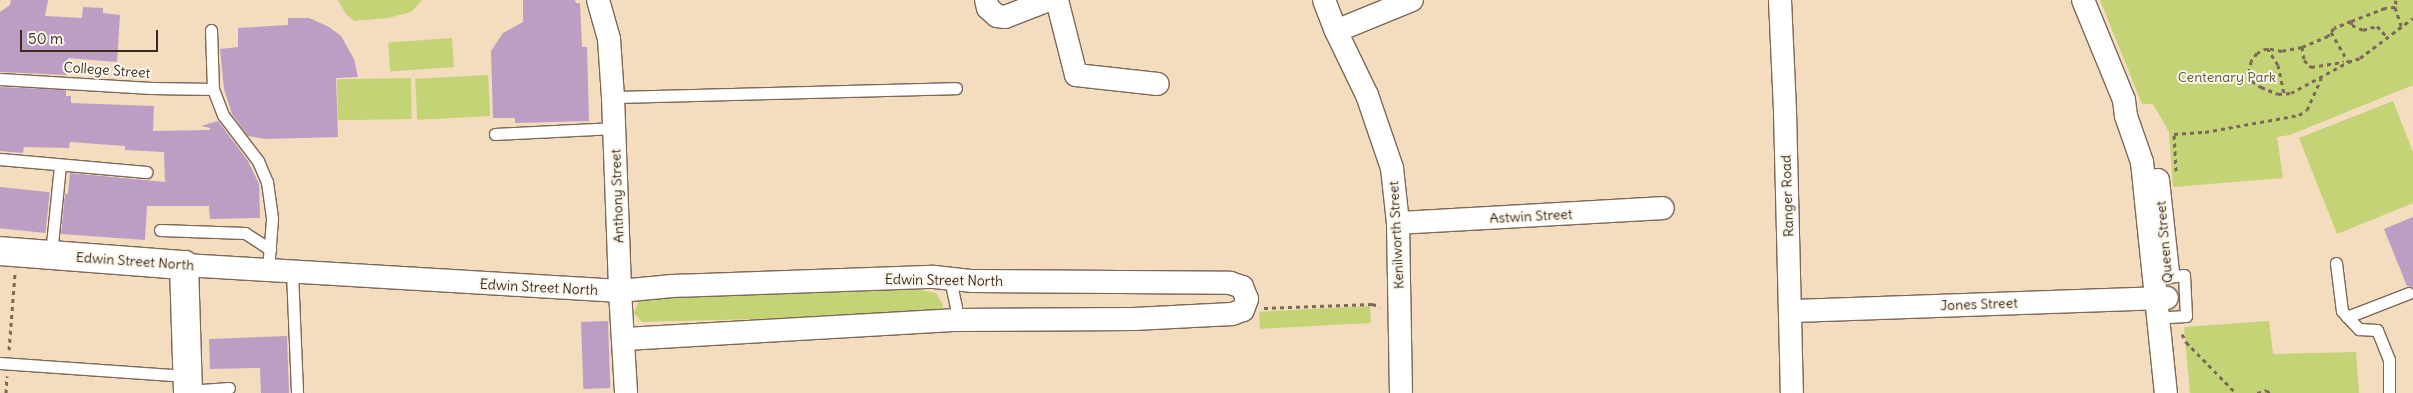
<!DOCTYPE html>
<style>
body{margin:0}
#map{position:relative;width:2413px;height:393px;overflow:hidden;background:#f4dcbe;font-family:Delius,sans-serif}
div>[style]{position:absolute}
.green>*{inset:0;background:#c3d376;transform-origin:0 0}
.building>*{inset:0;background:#bc9dc3;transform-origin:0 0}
.path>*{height:3px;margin-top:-1.5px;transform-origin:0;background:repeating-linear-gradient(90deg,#7c6856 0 4px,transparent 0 8px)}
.roads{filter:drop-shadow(1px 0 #7c6856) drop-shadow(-1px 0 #7c6856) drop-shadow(0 1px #7c6856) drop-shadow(0 -1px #7c6856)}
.service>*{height:11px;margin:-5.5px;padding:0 5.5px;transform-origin:5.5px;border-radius:5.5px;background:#fff}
.minor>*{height:22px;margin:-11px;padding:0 11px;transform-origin:11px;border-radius:11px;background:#fff}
.tertiary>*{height:28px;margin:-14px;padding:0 14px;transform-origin:14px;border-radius:14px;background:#fff}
span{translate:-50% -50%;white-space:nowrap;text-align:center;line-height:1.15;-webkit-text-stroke:4px #fbf7ec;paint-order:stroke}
.street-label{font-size:14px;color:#3b2a1e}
.park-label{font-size:14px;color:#5d5434}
.scale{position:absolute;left:20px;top:30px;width:138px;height:22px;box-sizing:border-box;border:2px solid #3b2a1e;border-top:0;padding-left:6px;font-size:15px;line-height:18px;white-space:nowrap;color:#3b2a1e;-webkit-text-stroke:4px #fbf7ec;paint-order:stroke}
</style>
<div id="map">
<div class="green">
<div style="clip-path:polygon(338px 0,422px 0,411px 12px,388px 18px,354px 21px,346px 14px)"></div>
<div style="clip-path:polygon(2100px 0,2413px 0,2413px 85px,2290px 135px,2277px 137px,2283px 178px,2173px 187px,2169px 132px,2153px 104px,2142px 104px)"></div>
<div style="left:452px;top:38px;width:29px;height:64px;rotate:86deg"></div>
<div style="left:488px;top:75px;width:41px;height:73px;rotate:87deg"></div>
<div style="left:411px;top:78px;width:41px;height:74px;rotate:89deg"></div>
<div style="clip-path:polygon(2393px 101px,2413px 152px,2413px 203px,2337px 234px,2299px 138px)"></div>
<div style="clip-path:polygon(915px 289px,936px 293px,943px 305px,939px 314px,642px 322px,634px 313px,639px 301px,650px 297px)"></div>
<div style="left:1370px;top:306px;width:17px;height:111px;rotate:87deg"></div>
<div style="clip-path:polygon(2269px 321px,2273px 354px,2356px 352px,2359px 393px,2190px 393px,2184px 327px)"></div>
</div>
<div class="building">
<div style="clip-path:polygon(11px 0,48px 0,45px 16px,82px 18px,83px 7px,103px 8px,103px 13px,120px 15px,117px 62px,68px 58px,67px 75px,0 72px,0 12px,10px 5px)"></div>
<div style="clip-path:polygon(523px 0,575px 0,576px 3px,580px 3px,582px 47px,587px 47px,589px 121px,515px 123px,515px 118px,493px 118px,491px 51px,503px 33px,523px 22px)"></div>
<div style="clip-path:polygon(288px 18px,309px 18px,329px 27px,341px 36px,354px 59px,358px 77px,336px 78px,338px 137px,266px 139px,248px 136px,232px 114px,224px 89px,220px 49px,238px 47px,238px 28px,288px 25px)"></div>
<div style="clip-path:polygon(0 87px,66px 90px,66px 96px,71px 96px,71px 103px,154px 106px,153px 131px,210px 130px,210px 128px,201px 126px,218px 121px,248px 161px,259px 184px,260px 218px,210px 219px,209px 206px,147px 206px,145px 240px,61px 234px,65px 194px,68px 194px,70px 173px,165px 182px,164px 152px,125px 150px,125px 146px,70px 142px,69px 148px,24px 147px,23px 153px,0 151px)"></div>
<div style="left:0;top:187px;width:50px;height:41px;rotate:6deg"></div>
<div style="clip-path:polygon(2413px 217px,2413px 287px,2407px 286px,2384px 229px)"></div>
<div style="left:608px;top:321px;width:67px;height:27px;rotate:88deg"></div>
<div style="clip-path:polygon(287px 336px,289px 393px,261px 393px,260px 368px,210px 369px,209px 339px)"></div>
</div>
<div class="path">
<div style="left:2396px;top:0;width:7px;rotate:98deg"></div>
<div style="left:2395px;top:7px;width:22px;rotate:72deg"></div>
<div style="left:2395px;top:7px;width:10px;rotate:174deg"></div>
<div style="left:2385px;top:8px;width:36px;rotate:159deg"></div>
<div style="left:2351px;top:21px;width:18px;rotate:158deg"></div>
<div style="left:2334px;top:28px;width:10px;rotate:127deg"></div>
<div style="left:2328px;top:36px;width:28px;rotate:157deg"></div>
<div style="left:2302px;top:47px;width:20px;rotate:169deg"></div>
<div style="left:2282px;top:51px;width:15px;rotate:-169deg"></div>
<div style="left:2267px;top:48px;width:11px;rotate:153deg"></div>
<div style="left:2257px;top:53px;width:10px;rotate:127deg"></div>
<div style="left:2251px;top:61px;width:11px;rotate:100deg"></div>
<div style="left:2249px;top:72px;width:9px;rotate:72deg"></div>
<div style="left:2252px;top:81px;width:11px;rotate:34deg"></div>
<div style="left:2261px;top:87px;width:18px;rotate:22deg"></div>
<div style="left:2278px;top:94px;width:13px;rotate:-4deg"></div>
<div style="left:2291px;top:93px;width:65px;rotate:-28.5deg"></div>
<div style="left:2348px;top:62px;width:13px;rotate:-18deg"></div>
<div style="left:2360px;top:58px;width:66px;rotate:-37deg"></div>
<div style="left:2351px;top:21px;width:4px;rotate:76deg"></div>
<div style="left:2352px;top:25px;width:12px;rotate:24deg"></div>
<div style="left:2363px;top:30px;width:15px;rotate:-16deg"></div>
<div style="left:2377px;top:26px;width:16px;rotate:47deg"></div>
<div style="left:2331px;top:32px;width:34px;rotate:60deg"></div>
<div style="left:2302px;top:47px;width:13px;rotate:81deg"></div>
<div style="left:2304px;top:60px;width:10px;rotate:45deg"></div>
<div style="left:2311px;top:67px;width:33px;rotate:-9deg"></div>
<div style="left:2267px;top:48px;width:20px;rotate:57deg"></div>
<div style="left:2278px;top:65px;width:30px;rotate:78deg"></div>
<div style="left:2176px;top:171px;width:37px;rotate:-93deg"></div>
<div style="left:2174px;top:134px;width:31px;rotate:-4deg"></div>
<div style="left:2205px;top:132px;width:96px;rotate:-10.3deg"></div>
<div style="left:2299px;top:115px;width:9px;rotate:-32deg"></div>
<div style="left:2307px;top:110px;width:35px;rotate:-66deg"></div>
<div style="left:1264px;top:308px;width:108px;rotate:-2.1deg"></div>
<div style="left:1372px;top:304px;width:8px;rotate:14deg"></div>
<div style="left:2182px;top:334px;width:9px;rotate:63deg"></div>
<div style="left:2186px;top:342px;width:71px;rotate:45.6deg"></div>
<div style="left:9px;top:350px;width:76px;rotate:-85.5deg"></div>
<div style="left:6px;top:393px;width:17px;rotate:-87deg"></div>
<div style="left:2257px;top:393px;width:10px;rotate:-17deg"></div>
<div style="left:2267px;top:390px;width:4px;rotate:56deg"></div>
</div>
<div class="roads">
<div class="service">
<div style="left:211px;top:30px;width:59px;rotate:88.1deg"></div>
<div style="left:213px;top:89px;width:28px;rotate:69deg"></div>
<div style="left:223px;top:115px;width:58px;rotate:52.7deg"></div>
<div style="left:258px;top:161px;width:23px;rotate:67deg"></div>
<div style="left:267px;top:182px;width:37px;rotate:82deg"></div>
<div style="left:272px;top:219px;width:51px;rotate:94.5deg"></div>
<div style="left:0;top:79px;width:151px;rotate:3.4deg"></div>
<div style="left:151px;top:88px;width:62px;rotate:0.9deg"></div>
<div style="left:613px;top:97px;width:343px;rotate:-1.5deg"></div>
<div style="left:495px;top:134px;width:120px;rotate:-2.9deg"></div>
<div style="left:0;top:159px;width:147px;rotate:5.1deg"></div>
<div style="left:160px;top:230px;width:85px;rotate:2deg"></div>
<div style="left:245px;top:233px;width:30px;rotate:33deg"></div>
<div style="left:51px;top:254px;width:88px;rotate:-84.2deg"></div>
<div style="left:2336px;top:263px;width:48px;rotate:82.9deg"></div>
<div style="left:2342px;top:311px;width:25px;rotate:47deg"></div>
<div style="left:2359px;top:329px;width:18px;rotate:3deg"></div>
<div style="left:2377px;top:330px;width:32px;rotate:68deg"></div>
<div style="left:2389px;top:360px;width:33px;rotate:90deg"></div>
<div style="left:292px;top:272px;width:121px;rotate:87.6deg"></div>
<div style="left:2168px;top:277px;width:16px;rotate:-7deg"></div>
<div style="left:2184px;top:275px;width:41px;rotate:87.2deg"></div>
<div style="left:2186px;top:316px;width:18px;rotate:177deg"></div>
<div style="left:950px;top:279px;width:29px;rotate:78deg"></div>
<div style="left:956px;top:307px;width:13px;rotate:94deg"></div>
<div style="left:2347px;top:317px;width:66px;rotate:-21.2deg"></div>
<div style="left:0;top:363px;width:187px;rotate:4deg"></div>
<div style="left:188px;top:391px;width:41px;rotate:-4.2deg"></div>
</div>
<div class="minor">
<div style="left:598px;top:0;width:41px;rotate:74.2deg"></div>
<div style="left:609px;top:39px;width:58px;rotate:86.1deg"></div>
<div style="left:613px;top:97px;width:194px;rotate:87.9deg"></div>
<div style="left:620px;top:291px;width:102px;rotate:86.6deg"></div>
<div style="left:986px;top:0;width:8px;rotate:76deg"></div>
<div style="left:988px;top:8px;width:12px;rotate:42deg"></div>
<div style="left:997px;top:16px;width:8px;rotate:7deg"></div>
<div style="left:1005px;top:17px;width:47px;rotate:-21.1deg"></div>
<div style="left:1057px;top:0;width:77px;rotate:75.8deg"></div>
<div style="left:1076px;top:75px;width:82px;rotate:6.3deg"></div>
<div style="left:1324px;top:0;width:33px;rotate:69deg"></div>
<div style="left:1336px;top:31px;width:71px;rotate:64.2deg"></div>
<div style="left:1367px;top:95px;width:77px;rotate:71.1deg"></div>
<div style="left:1392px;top:168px;width:55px;rotate:83.8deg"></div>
<div style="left:1398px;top:223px;width:170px;rotate:89deg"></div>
<div style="left:1780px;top:0;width:111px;rotate:87.4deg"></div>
<div style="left:1785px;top:111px;width:282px;rotate:88.6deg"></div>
<div style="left:2083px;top:0;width:108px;rotate:67.7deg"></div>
<div style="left:2124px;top:100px;width:16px;rotate:83deg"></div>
<div style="left:2126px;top:116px;width:49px;rotate:70.8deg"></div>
<div style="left:2142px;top:162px;width:232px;rotate:84.1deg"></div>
<div style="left:1336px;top:31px;width:82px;rotate:-22.2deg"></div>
<div style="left:2158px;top:180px;width:93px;rotate:83.8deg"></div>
<div style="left:1398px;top:223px;width:265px;rotate:-3.2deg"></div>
<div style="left:184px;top:265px;width:437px;rotate:3.4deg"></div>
<div style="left:620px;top:291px;width:52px;rotate:-5.5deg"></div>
<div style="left:672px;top:286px;width:262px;rotate:-2deg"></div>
<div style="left:934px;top:277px;width:39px;rotate:6deg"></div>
<div style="left:973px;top:281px;width:257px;rotate:0.4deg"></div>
<div style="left:1230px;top:283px;width:13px;rotate:18deg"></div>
<div style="left:1242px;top:287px;width:13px;rotate:67deg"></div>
<div style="left:1247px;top:299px;width:12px;rotate:110deg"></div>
<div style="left:1243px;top:310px;width:12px;rotate:160deg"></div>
<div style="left:1232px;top:314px;width:98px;rotate:177.1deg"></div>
<div style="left:1134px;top:319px;width:179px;rotate:179.7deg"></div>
<div style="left:955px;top:320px;width:332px;rotate:176.7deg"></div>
<div style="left:1791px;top:311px;width:376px;rotate:-2deg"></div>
</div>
<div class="tertiary">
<div style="left:0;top:251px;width:185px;rotate:4.4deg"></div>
<div style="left:184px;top:265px;width:128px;rotate:88.2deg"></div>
</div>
</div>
<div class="street-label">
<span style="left:107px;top:70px;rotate:4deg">College Street</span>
<span style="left:617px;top:196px;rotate:-92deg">Anthony Street</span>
<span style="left:1787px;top:196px;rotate:-92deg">Ranger Road</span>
<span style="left:1531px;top:216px;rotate:-3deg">Astwin Street</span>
<span style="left:1396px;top:235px;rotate:-93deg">Kenilworth Street</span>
<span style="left:2164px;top:242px;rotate:-95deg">Queen Street</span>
<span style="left:135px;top:261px;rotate:4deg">Edwin Street North</span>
<span style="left:944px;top:280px;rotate:1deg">Edwin Street North</span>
<span style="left:539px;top:287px;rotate:3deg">Edwin Street North</span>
<span style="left:1979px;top:304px;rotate:-2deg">Jones Street</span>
</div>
<div class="park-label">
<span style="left:2227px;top:77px">Centenary Park</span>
</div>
<div class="scale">50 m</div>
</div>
